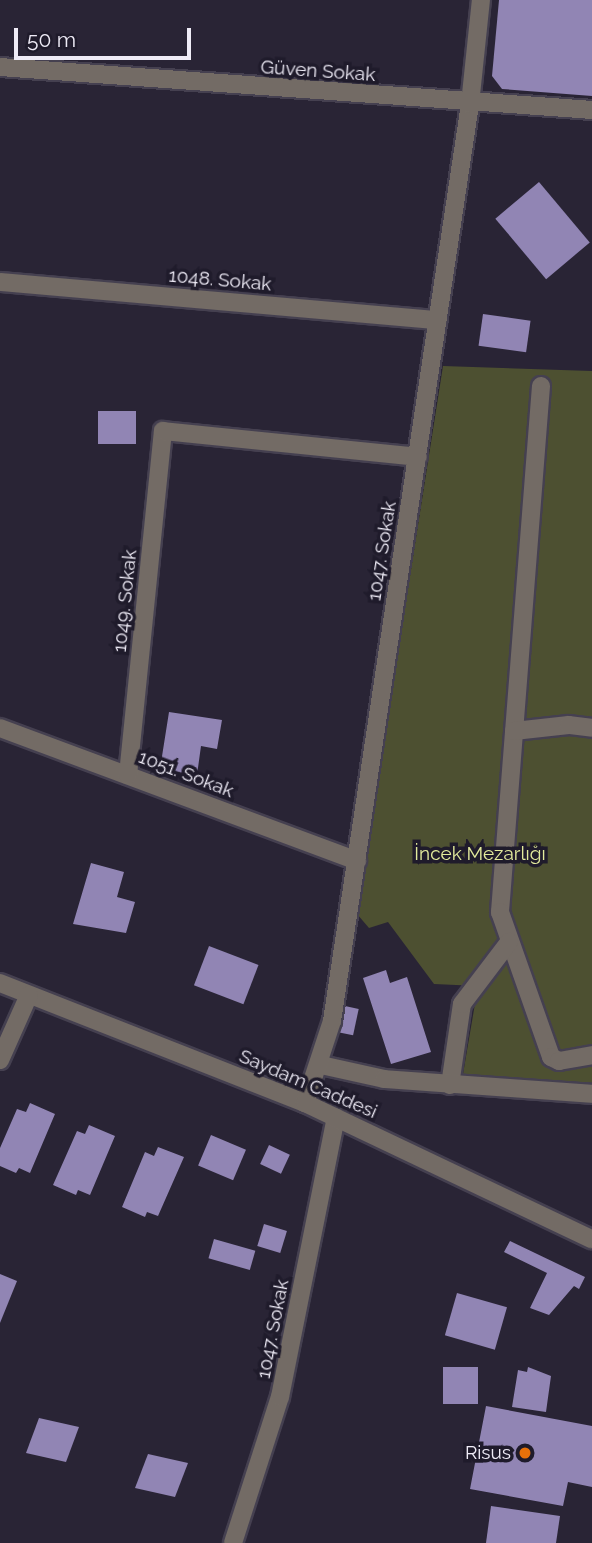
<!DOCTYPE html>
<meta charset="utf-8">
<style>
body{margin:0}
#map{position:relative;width:592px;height:1543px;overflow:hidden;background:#292435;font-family:Raleway,sans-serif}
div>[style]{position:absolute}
.green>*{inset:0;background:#4d5031}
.building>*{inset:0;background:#9185b4;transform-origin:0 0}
.roads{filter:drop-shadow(2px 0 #454050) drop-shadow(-2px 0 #454050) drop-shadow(0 2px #454050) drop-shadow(0 -2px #454050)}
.pedestrian>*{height:18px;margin:-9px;padding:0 9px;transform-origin:9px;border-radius:9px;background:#736b65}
.minor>*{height:18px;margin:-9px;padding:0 9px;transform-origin:9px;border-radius:9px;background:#736b65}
.tertiary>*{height:18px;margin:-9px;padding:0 9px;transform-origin:9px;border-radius:9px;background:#736b65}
.dots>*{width:19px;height:19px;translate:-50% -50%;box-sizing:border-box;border:4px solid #1f1b2b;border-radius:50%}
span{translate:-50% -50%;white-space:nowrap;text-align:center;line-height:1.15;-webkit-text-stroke:7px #1f1b2b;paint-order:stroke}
.street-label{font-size:19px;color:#efecf7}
.park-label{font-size:19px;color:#e3eb9c}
.poi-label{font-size:19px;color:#efecf7}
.right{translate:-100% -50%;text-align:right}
.scale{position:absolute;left:14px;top:28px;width:177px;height:32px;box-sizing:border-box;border:4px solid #efecf7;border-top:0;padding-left:9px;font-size:21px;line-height:24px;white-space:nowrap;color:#efecf7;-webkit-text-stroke:5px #1f1b2b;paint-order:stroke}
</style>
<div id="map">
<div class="green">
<div style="clip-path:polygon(443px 366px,592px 371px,592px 1083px,463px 1074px,478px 986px,434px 984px,388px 922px,369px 928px,357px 914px)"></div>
</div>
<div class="building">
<div style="clip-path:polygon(499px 0,592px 0,592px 96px,502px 89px,492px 76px)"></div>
<div style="left:539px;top:182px;width:79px;height:57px;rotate:50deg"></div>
<div style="left:483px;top:314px;width:48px;height:32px;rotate:8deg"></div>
<div style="left:98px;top:411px;width:38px;height:33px"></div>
<div style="clip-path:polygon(169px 712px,222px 720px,217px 749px,201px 746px,197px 775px,160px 769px)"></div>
<div style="clip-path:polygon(91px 863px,124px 872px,117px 897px,135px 902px,126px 933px,73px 924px)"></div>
<div style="left:209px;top:946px;width:53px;height:42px;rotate:21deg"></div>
<div style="clip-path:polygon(386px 970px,390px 983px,407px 977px,431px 1052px,391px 1064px,363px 978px)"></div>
<div style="left:345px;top:1006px;width:14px;height:27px;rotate:12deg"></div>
<div style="clip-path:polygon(30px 1103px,55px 1114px,30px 1173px,19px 1168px,16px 1173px,0 1166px,0 1148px,17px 1109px,26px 1112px)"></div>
<div style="clip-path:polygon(89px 1125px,115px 1136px,90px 1195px,78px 1190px,76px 1195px,53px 1185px,77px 1131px,85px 1134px)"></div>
<div style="left:211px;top:1135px;width:38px;height:33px;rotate:23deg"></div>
<div style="left:269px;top:1145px;width:23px;height:21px;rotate:25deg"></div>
<div style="clip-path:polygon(158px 1147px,184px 1157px,158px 1216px,147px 1212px,145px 1217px,122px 1207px,145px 1152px,154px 1156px)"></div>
<div style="left:264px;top:1224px;width:24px;height:23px;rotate:17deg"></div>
<div style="left:214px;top:1239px;width:43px;height:20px;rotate:16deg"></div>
<div style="clip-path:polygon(510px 1241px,585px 1277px,579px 1289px,574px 1286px,549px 1315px,530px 1308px,547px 1273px,504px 1252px)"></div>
<div style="clip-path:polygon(0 1274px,17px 1281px,0 1323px)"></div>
<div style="left:457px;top:1293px;width:52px;height:44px;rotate:16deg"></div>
<div style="left:478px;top:1367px;width:37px;height:35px;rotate:90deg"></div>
<div style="clip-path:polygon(528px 1367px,551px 1376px,546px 1412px,512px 1407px,518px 1370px,527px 1372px)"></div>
<div style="clip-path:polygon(486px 1406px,592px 1426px,592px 1487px,568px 1482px,563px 1506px,470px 1489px)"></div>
<div style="clip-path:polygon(39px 1418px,79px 1427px,66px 1462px,26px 1453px)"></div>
<div style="clip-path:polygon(148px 1454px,188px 1463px,175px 1497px,135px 1488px)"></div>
<div style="clip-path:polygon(491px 1506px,560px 1516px,556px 1543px,486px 1543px)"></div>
</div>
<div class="roads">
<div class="pedestrian">
<div style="left:541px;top:386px;width:528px;rotate:94.46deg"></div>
<div style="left:500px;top:912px;width:154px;rotate:70.6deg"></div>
<div style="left:551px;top:1057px;width:9px;rotate:27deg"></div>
<div style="left:559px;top:1061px;width:34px;rotate:-10deg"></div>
<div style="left:514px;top:731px;width:55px;rotate:-6.2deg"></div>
<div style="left:569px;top:725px;width:23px;rotate:7deg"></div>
<div style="left:450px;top:1085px;width:82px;rotate:-81.6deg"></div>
<div style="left:462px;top:1004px;width:78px;rotate:-52.8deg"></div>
</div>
<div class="minor">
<div style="left:0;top:282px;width:439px;rotate:5deg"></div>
<div style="left:0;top:728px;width:381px;rotate:20.4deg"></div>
<div style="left:128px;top:775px;width:346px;rotate:-84.2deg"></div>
<div style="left:163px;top:431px;width:256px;rotate:5.8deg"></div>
<div style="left:321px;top:1065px;width:65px;rotate:12.5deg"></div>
<div style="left:384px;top:1079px;width:209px;rotate:4.1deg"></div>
<div style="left:305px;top:1103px;width:86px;rotate:-71.8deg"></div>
<div style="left:332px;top:1021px;width:927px;rotate:-81.44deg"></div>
<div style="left:470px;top:104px;width:105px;rotate:-84deg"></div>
<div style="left:233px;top:1543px;width:153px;rotate:-72.2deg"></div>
<div style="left:280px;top:1397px;width:285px;rotate:-78.7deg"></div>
</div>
<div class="tertiary">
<div style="left:0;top:67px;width:594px;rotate:4.15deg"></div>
<div style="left:0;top:983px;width:328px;rotate:21.5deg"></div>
<div style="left:305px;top:1103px;width:318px;rotate:25.4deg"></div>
<div style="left:0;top:1060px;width:71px;rotate:-66deg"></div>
</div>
</div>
<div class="dots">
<div style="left:525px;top:1453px;background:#e8710a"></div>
</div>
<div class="street-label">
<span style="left:318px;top:71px;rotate:4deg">Güven Sokak</span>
<span style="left:220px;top:280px;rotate:5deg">1048. Sokak</span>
<span style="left:382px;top:551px;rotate:-81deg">1047. Sokak</span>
<span style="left:125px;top:601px;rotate:-84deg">1049. Sokak</span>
<span style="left:186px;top:774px;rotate:21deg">1051. Sokak</span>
<span style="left:308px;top:1084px;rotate:23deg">Saydam Caddesi</span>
<span style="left:273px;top:1329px;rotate:-79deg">1047. Sokak</span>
</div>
<div class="park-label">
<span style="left:480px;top:854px">İncek Mezarlığı</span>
</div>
<div class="poi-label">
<span class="right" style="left:511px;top:1453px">Risus</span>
</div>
<div class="scale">50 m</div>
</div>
